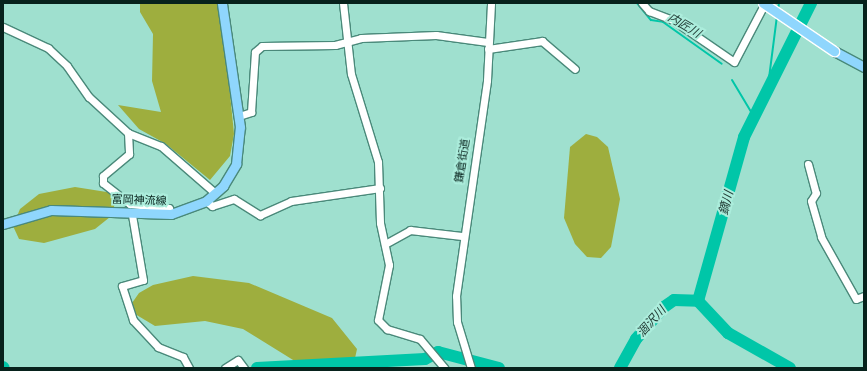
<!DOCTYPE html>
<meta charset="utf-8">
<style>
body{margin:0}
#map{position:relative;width:867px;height:371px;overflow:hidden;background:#9fe0cf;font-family:"Source Sans 3","Noto Sans JP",sans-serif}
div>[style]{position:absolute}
.forest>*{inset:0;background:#9eae3e}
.stream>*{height:2px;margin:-1px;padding:0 1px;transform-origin:1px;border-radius:1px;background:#00c6a8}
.river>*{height:12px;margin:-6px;padding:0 6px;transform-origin:6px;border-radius:6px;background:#00c6a8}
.roads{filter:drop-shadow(1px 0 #4a897a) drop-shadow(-1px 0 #4a897a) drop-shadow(0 1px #4a897a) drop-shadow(0 -1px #4a897a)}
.minor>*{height:7px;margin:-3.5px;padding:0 3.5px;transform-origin:3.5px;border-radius:3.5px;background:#fff}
.major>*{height:9px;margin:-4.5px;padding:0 4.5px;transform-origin:4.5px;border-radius:4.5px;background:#8fd6fd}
.bridges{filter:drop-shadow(1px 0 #fff) drop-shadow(-1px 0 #fff) drop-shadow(0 1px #fff) drop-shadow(0 -1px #fff)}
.major-bridge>*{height:9px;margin:-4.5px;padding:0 4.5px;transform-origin:4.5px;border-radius:4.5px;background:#8fd6fd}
span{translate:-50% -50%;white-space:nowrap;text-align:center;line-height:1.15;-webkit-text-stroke:4px #aceddc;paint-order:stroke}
.street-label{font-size:11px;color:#07221c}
.water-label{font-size:12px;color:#1e3731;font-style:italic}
.frame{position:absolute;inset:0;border:4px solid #07221c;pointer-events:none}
</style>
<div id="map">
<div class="forest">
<div style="clip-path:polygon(140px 3px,221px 3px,234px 134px,230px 156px,210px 180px,166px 144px,139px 129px,118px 105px,161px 112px,152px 81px,153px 34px,140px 12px)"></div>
<div style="clip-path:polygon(586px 134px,597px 137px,608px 147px,620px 199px,611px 247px,601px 258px,587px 257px,575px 244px,564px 218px,570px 147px)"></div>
<div style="clip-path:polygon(75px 187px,113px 193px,115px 204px,110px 217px,95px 229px,44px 243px,19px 239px,13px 226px,20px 209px,39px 194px)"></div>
<div style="clip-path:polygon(193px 276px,249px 283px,332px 318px,357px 349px,354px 363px,349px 368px,306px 368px,243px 329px,205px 321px,155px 326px,135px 314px,132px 303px,139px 293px,153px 285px)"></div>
</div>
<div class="stream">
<div style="left:637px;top:3px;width:22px;rotate:51deg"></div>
<div style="left:651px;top:20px;width:12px;rotate:9deg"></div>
<div style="left:663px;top:22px;width:72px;rotate:35.4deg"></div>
<div style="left:778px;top:10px;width:7px;rotate:-82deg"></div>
<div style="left:732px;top:80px;width:41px;rotate:59deg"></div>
<div style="left:768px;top:86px;width:71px;rotate:-82.7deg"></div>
</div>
<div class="river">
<div style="left:698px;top:301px;width:170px;rotate:-74.3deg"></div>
<div style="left:744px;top:137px;width:150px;rotate:-63.4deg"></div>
<div style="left:698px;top:301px;width:44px;rotate:46.8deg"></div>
<div style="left:728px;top:333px;width:71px;rotate:29.4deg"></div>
<div style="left:3px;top:367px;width:1px;rotate:45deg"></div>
<div style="left:257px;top:368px;width:168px;rotate:-3.1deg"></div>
<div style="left:425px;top:359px;width:15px;rotate:-28deg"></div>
<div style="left:438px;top:352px;width:63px;rotate:14.7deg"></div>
<div style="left:620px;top:368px;width:33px;rotate:-61deg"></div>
<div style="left:636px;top:339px;width:43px;rotate:-48.8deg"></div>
<div style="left:664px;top:307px;width:12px;rotate:-35deg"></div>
<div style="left:674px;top:300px;width:24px;rotate:2deg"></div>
</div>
<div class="roads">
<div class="minor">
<div style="left:343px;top:3px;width:71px;rotate:83.6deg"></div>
<div style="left:351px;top:74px;width:92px;rotate:72.9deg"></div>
<div style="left:378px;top:162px;width:61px;rotate:88.1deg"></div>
<div style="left:380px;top:223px;width:43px;rotate:77.9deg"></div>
<div style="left:389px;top:265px;width:56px;rotate:101.3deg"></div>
<div style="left:378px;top:320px;width:13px;rotate:45deg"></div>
<div style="left:387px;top:329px;width:34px;rotate:17deg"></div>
<div style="left:420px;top:339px;width:38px;rotate:50deg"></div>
<div style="left:642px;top:3px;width:11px;rotate:49deg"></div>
<div style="left:649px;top:11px;width:26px;rotate:21deg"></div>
<div style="left:673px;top:20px;width:74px;rotate:34.5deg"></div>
<div style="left:734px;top:62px;width:67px;rotate:-62.3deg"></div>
<div style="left:3px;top:27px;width:50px;rotate:25deg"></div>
<div style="left:48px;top:48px;width:26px;rotate:43deg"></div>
<div style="left:67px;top:66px;width:38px;rotate:55deg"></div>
<div style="left:89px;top:97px;width:53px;rotate:42.7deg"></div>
<div style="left:128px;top:133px;width:35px;rotate:22deg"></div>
<div style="left:161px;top:146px;width:72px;rotate:41deg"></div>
<div style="left:488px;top:49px;width:55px;rotate:-8.4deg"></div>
<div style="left:542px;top:41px;width:43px;rotate:40.3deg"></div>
<div style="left:239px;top:116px;width:13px;rotate:-18deg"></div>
<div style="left:251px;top:112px;width:60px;rotate:-86.2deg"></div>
<div style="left:255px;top:52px;width:9px;rotate:-41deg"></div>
<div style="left:262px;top:46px;width:73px;rotate:-0.8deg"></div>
<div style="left:335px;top:45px;width:27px;rotate:-15deg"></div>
<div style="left:361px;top:38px;width:75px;rotate:-2.3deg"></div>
<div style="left:436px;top:35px;width:52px;rotate:7.7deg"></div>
<div style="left:128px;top:133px;width:21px;rotate:87deg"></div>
<div style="left:129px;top:154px;width:34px;rotate:140deg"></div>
<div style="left:103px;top:176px;width:7px;rotate:90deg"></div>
<div style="left:103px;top:183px;width:34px;rotate:38deg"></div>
<div style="left:130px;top:204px;width:39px;rotate:6deg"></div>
<div style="left:169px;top:208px;width:6px;rotate:72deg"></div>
<div style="left:808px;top:164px;width:30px;rotate:75deg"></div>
<div style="left:816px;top:193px;width:9px;rotate:122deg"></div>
<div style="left:811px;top:201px;width:37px;rotate:74deg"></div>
<div style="left:821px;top:237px;width:71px;rotate:60.6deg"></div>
<div style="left:856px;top:299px;width:9px;rotate:-21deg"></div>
<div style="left:206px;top:201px;width:8px;rotate:40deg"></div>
<div style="left:212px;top:206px;width:23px;rotate:-18deg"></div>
<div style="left:234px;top:199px;width:31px;rotate:32deg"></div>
<div style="left:260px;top:215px;width:34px;rotate:-24deg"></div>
<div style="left:291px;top:201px;width:90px;rotate:-8.3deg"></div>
<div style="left:132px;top:215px;width:66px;rotate:80.4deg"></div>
<div style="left:143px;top:280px;width:22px;rotate:164deg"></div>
<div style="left:122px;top:286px;width:36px;rotate:72deg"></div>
<div style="left:133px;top:320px;width:37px;rotate:47deg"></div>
<div style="left:158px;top:347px;width:27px;rotate:22deg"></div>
<div style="left:183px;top:357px;width:13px;rotate:61deg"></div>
<div style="left:385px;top:244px;width:29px;rotate:-29deg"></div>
<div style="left:410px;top:230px;width:52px;rotate:6.6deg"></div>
<div style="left:225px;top:368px;width:15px;rotate:-32deg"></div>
<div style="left:238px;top:360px;width:10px;rotate:53deg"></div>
<div style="left:471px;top:368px;width:48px;rotate:-106.9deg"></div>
<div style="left:457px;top:322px;width:26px;rotate:-92deg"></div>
<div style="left:456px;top:296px;width:218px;rotate:-81.8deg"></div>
<div style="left:487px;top:80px;width:77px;rotate:-87deg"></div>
</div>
<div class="major">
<div style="left:834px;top:51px;width:34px;rotate:28deg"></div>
<div style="left:3px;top:224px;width:50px;rotate:-16.3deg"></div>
<div style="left:51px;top:210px;width:120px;rotate:1.9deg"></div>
<div style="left:171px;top:214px;width:37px;rotate:-20deg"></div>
<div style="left:206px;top:201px;width:23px;rotate:-41deg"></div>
<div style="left:223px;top:186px;width:26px;rotate:-59deg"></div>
<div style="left:236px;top:164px;width:37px;rotate:-84deg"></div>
<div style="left:240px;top:127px;width:125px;rotate:-98.3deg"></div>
</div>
</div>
<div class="bridges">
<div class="major-bridge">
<div style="left:763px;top:3px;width:86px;rotate:34.1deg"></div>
</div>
</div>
<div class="street-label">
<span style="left:463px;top:161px;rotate:-81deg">鎌倉街道</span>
<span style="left:139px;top:201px;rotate:2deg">富岡神流線</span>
</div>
<div class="water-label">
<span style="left:684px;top:26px;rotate:31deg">内匠川</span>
<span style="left:727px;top:203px;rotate:-76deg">鏑川</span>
<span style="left:652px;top:322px;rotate:-48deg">涸沢川</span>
</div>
<div class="frame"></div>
</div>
